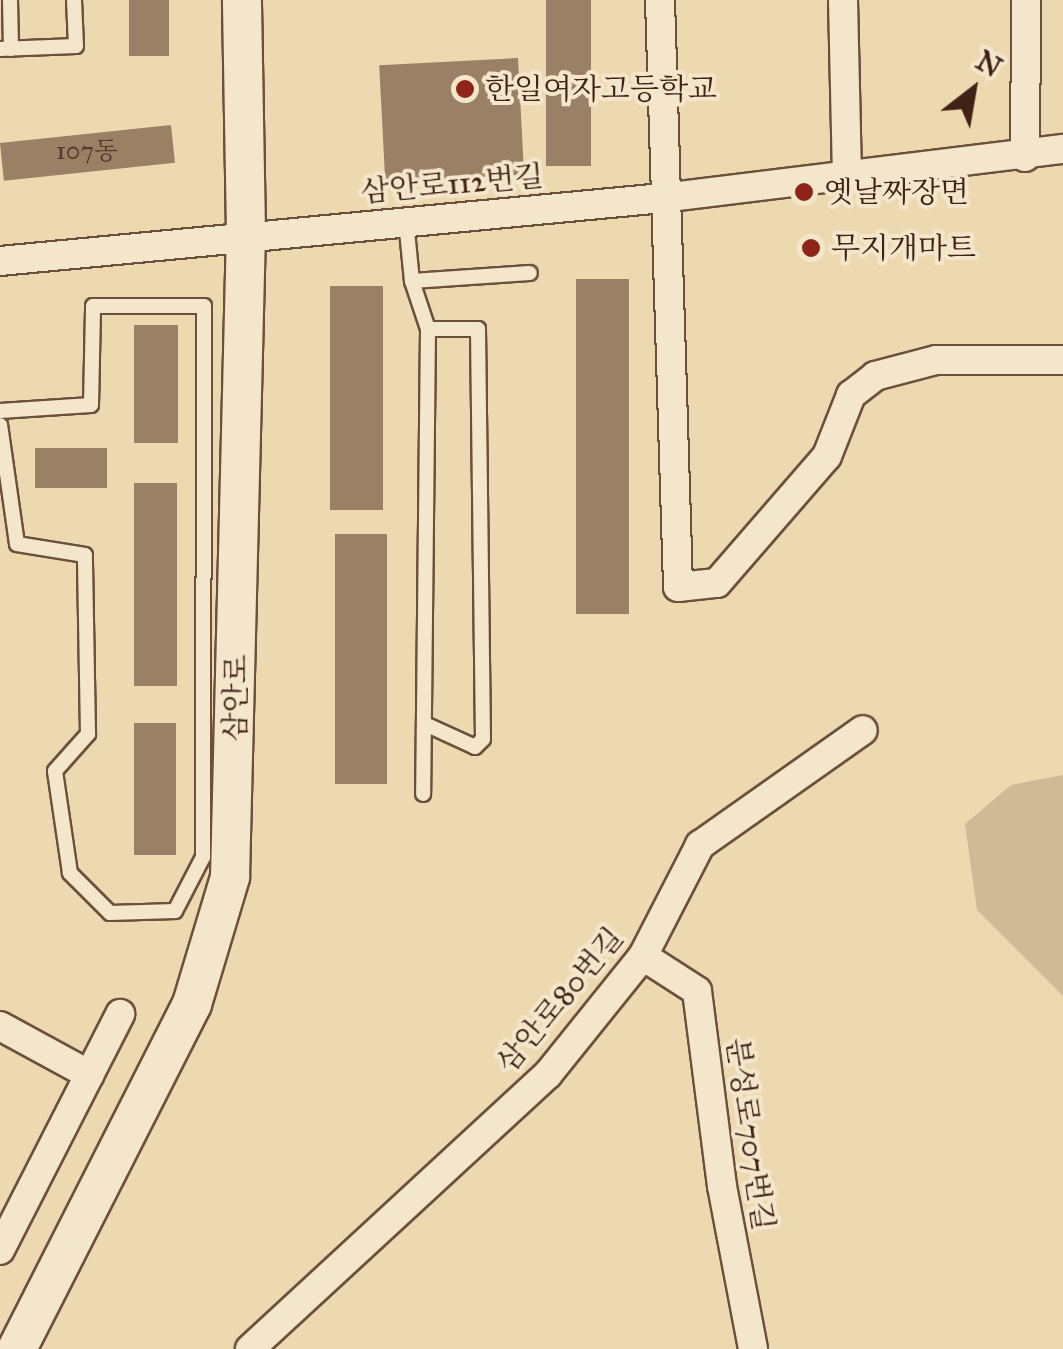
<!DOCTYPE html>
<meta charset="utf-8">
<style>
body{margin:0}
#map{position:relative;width:1063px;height:1349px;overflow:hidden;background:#edd9af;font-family:"IM FELL Great Primer","Noto Serif KR",serif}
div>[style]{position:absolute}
.green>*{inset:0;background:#d0ba95}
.building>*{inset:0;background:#9a8166;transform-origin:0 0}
.roads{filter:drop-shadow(2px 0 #6b503d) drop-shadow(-2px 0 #6b503d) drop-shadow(0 2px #6b503d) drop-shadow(0 -2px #6b503d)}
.lane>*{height:14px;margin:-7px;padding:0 7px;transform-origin:7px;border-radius:7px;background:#f3e6cb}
.street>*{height:28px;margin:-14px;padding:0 14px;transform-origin:14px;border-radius:14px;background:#f3e6cb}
.secondary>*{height:38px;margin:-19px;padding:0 19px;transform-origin:19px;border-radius:19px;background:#f3e6cb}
.dots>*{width:28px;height:28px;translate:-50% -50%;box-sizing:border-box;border:5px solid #f3e6cb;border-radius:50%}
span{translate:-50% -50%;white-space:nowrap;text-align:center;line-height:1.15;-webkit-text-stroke:8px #f3e6cb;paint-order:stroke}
.number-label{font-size:25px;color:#563a2b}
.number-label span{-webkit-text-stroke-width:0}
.poi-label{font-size:30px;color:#402217}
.left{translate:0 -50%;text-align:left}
.street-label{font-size:30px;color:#402217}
.north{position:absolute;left:923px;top:40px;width:100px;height:100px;-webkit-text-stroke:8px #f3e6cb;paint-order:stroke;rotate:31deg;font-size:28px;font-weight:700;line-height:40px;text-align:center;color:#402217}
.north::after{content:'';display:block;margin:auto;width:35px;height:45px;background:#402217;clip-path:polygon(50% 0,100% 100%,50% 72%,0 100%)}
</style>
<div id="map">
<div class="green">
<div style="clip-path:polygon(1063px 775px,1063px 996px,977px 910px,965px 824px,1011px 785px)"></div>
</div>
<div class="building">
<div style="left:129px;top:0;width:40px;height:56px"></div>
<div style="left:546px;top:0;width:45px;height:166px"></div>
<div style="left:518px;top:58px;width:117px;height:139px;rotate:87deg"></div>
<div style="left:171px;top:125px;width:38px;height:172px;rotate:84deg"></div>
<div style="left:576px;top:279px;width:53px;height:335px"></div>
<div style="left:330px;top:286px;width:53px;height:224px"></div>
<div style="left:134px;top:325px;width:44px;height:118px"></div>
<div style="left:35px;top:448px;width:72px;height:40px"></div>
<div style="left:134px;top:483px;width:43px;height:203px"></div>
<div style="left:387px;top:534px;width:250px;height:52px;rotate:90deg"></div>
<div style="left:176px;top:723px;width:132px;height:42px;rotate:90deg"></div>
</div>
<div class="roads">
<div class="lane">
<div style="left:10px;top:0;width:49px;rotate:88.8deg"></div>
<div style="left:0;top:49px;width:76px;rotate:-2.3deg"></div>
<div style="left:76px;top:46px;width:46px;rotate:-92.5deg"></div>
<div style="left:406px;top:221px;width:60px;rotate:84.3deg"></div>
<div style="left:412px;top:281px;width:51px;rotate:71.6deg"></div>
<div style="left:428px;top:329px;width:465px;rotate:90.6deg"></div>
<div style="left:412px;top:281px;width:118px;rotate:-3.9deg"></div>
<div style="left:0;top:411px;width:91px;rotate:-3.8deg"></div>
<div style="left:91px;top:405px;width:99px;rotate:-88.8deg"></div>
<div style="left:93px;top:306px;width:111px"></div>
<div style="left:204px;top:306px;width:551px;rotate:90.1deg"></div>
<div style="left:203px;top:857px;width:61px;rotate:117.4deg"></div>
<div style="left:175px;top:911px;width:65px;rotate:178.2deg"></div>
<div style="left:110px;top:913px;width:57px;rotate:-135deg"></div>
<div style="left:70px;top:873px;width:103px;rotate:-98.4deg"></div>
<div style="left:55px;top:771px;width:50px;rotate:-48.3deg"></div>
<div style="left:88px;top:734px;width:179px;rotate:-91deg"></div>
<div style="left:85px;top:555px;width:69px;rotate:-170.8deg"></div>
<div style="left:17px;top:544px;width:120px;rotate:-98.1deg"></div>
<div style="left:425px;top:724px;width:55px;rotate:24.7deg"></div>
<div style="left:475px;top:747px;width:11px;rotate:-45deg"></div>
<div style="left:483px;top:739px;width:410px;rotate:-90.7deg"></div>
<div style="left:478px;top:329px;width:50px;rotate:180deg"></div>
</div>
<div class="street">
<div style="left:660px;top:0;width:587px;rotate:88.24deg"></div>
<div style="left:678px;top:587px;width:39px;rotate:-6deg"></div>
<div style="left:717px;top:583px;width:168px;rotate:-49.1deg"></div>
<div style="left:827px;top:456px;width:66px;rotate:-68.5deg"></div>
<div style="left:851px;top:395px;width:31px;rotate:-38deg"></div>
<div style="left:875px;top:376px;width:63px;rotate:-14.7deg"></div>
<div style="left:936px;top:360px;width:127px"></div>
<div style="left:843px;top:0;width:175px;rotate:88.7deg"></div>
<div style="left:1025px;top:157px;width:157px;rotate:-89.6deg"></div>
<div style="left:0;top:261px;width:666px;rotate:-5.43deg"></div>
<div style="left:663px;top:198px;width:403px;rotate:-7deg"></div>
<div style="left:643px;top:956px;width:64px;rotate:32.9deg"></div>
<div style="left:697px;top:991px;width:197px;rotate:82.7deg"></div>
<div style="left:722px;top:1186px;width:166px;rotate:79.2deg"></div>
<div style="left:0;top:1026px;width:102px;rotate:28.6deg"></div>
<div style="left:0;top:1250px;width:265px;rotate:-63deg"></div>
<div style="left:250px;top:1349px;width:405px;rotate:-42.7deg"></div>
<div style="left:548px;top:1074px;width:151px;rotate:-51.2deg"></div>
<div style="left:643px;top:956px;width:125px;rotate:-62.8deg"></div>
<div style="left:700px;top:845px;width:199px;rotate:-35.2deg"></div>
</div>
<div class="secondary">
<div style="left:17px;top:1349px;width:387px;rotate:-63.1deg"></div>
<div style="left:192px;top:1004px;width:133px;rotate:-73.3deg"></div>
<div style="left:230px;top:877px;width:644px;rotate:-88.58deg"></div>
<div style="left:246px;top:233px;width:233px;rotate:-91deg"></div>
</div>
</div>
<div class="dots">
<div style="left:465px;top:89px;background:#8f2418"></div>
<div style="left:804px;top:192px;background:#8f2418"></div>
<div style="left:811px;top:248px;background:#8f2418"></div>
</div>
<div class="number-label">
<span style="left:87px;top:151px">107동</span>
</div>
<div class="poi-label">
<span class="left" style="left:485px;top:89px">한일여자고등학교</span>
<span class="left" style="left:824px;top:192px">옛날짜장면</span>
<span class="left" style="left:831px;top:248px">무지개마트</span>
</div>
<div class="street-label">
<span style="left:452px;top:184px;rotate:-5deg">삼안로112번길</span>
<span style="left:236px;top:698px;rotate:-89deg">삼안로</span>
<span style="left:560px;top:1000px;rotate:-50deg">삼안로80번길</span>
<span style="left:750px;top:1134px;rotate:82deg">분성로707번길</span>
</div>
<div class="north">N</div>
</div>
